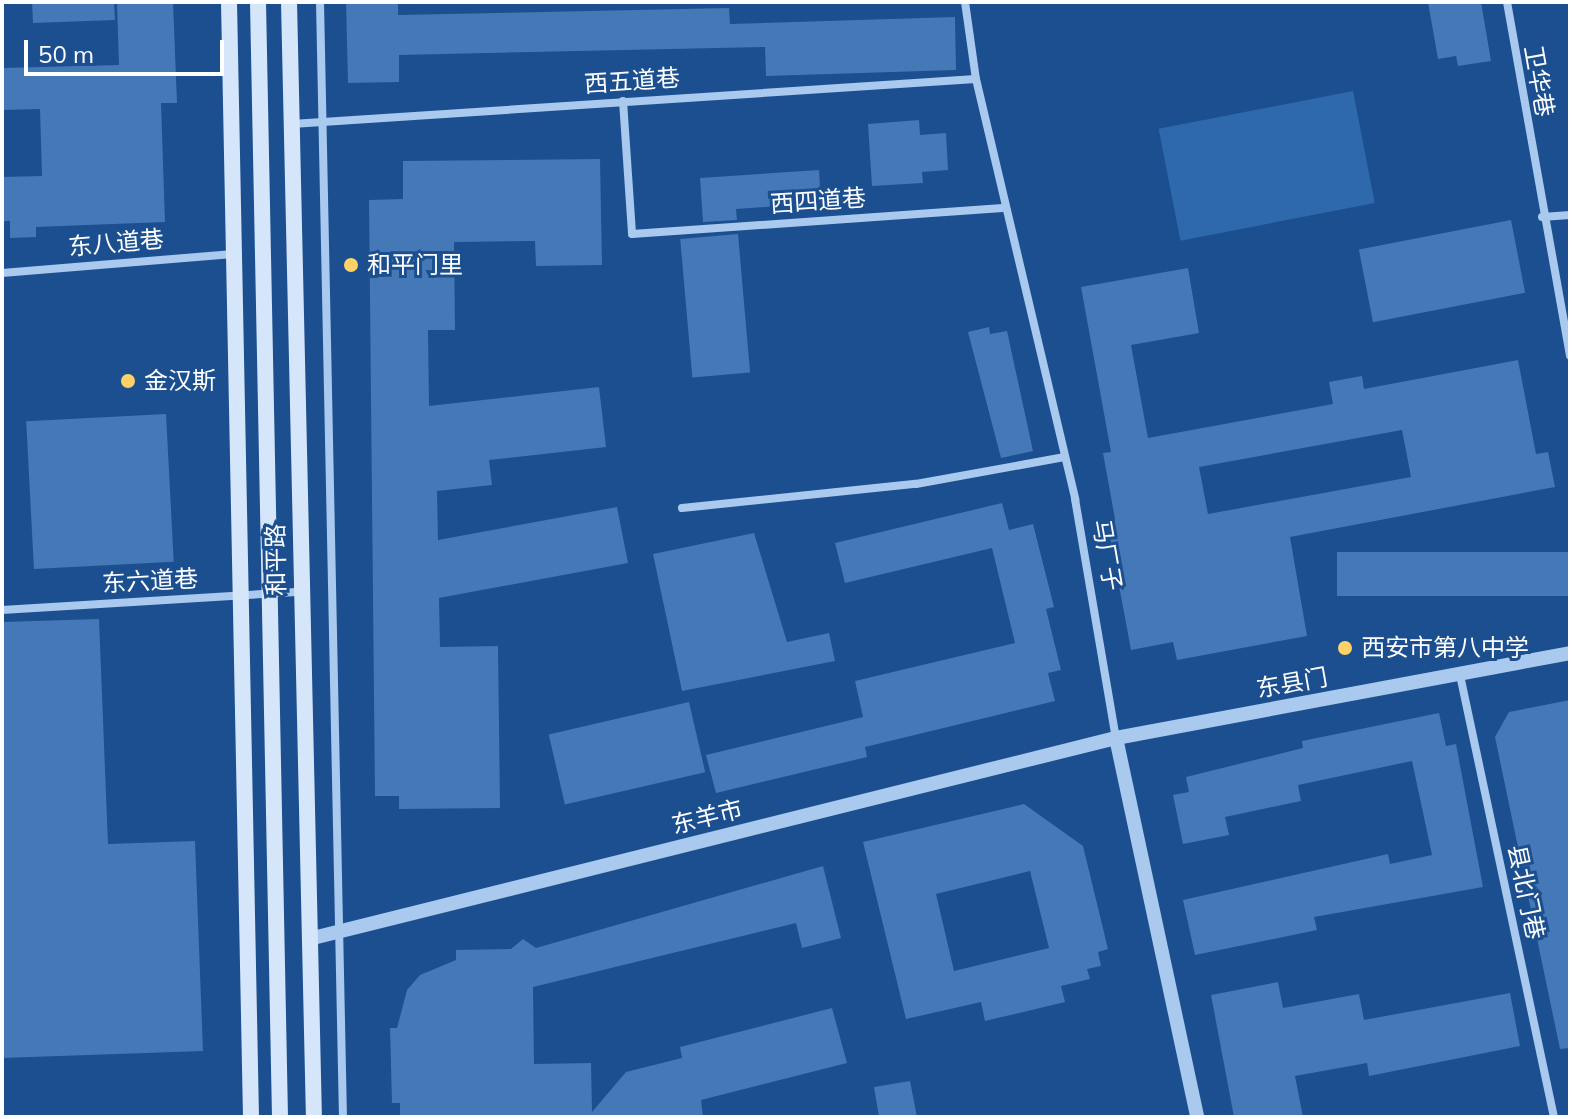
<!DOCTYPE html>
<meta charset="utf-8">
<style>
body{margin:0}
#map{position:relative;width:1572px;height:1119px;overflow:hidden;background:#1b4f8f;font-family:Mulish,"Noto Sans SC",sans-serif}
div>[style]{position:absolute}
.green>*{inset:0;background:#2e69ad;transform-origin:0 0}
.building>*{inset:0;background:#4478b7;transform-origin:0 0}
.minor>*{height:8px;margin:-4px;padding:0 4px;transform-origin:4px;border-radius:4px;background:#a9c9ee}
.tertiary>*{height:14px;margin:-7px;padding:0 7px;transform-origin:7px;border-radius:7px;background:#a9c9ee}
.secondary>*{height:16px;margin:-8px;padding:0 8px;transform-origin:8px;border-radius:8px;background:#d6e6fa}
.dots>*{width:22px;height:22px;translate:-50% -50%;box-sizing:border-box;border:4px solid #1b4f8f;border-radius:50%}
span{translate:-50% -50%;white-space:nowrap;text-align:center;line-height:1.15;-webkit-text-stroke:6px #1b4f8f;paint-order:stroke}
.street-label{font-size:24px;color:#fff}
.poi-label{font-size:24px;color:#fff}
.left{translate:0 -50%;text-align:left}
.frame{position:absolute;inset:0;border:4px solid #fff;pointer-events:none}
.scale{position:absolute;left:24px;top:40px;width:200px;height:36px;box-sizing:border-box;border:4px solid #fff;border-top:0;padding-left:10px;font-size:24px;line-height:28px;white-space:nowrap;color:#fff;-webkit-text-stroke:6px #1b4f8f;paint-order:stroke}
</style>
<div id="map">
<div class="green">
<div style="left:1353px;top:91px;width:114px;height:198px;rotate:79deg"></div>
</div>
<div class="building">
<div style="clip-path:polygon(32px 2px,114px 2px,115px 20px,33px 23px)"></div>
<div style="clip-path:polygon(117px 2px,173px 2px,177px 103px,161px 103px,165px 222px,36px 227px,36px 237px,10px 238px,10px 221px,2px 221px,2px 177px,42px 176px,40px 109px,2px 110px,2px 68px,119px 65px)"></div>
<div style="clip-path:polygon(346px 2px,398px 2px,398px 15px,729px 8px,730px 24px,955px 17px,956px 70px,766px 76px,765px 47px,399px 55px,399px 82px,348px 83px)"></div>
<div style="clip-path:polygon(1428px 2px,1481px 2px,1491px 61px,1458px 66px,1456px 56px,1438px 59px)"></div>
<div style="clip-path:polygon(919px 120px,920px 135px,946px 133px,948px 170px,922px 172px,923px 183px,872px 186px,868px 124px)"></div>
<div style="clip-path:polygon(600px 159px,602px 265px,536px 266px,535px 241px,454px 242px,455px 330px,428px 330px,429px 406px,599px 387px,606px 447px,489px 460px,492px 485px,437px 491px,438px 540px,617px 507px,628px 563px,439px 598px,440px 647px,498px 646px,500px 808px,399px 809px,399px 796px,375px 796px,369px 200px,403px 199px,403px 161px)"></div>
<div style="clip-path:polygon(819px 170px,821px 203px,736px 209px,737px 220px,703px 222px,700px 178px)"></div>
<div style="left:1511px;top:220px;width:74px;height:155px;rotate:79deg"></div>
<div style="left:738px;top:234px;width:139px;height:58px;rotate:85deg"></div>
<div style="clip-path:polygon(evenodd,1188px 268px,1199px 333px,1131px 345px,1148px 438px,1333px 404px,1329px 382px,1362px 376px,1364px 389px,1518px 360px,1536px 454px,1548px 452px,1555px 487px,1290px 537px,1307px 636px,1177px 660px,1173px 642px,1131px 650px,1107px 521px,1115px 519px,1103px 453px,1111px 452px,1081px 287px,1188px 268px,1402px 430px,1411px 477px,1208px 514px,1199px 467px,1402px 430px)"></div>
<div style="clip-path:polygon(989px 327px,990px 334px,1007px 331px,1033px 451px,1001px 458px,968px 332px)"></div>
<div style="left:166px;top:414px;width:148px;height:140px;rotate:87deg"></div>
<div style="clip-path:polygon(1002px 503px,1009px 530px,1033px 524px,1054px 607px,1046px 609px,1061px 670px,1048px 673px,1055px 701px,865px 747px,867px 757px,716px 793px,706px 755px,863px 717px,855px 681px,1015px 643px,992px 548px,845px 583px,835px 543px)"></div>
<div style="clip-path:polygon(754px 533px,787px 642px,829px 633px,835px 661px,682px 691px,653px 554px)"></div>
<div style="left:1570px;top:552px;width:44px;height:233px;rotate:90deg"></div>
<div style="clip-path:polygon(99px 619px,108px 844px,195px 841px,203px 1051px,2px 1058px,2px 622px)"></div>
<div style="clip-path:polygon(1570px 700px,1570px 1048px,1560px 1049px,1495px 737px,1509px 712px)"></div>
<div style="left:689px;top:702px;width:72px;height:144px;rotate:77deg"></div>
<div style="clip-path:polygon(1439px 713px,1446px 746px,1456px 744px,1483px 887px,1314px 917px,1317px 930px,1195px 955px,1183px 900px,1388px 854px,1390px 864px,1432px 855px,1412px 761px,1298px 785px,1301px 801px,1225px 817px,1229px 835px,1183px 844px,1173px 795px,1189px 792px,1186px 777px,1303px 748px,1302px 741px)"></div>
<div style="clip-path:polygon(evenodd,1024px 804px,1083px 846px,1108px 949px,1098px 952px,1101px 966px,1087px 969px,1090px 979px,1061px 986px,1065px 1002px,985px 1021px,981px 1002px,906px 1019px,863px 842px,1024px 804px,1030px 871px,1049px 948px,954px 971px,936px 894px,1030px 871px)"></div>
<div style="clip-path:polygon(823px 866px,841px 938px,802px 948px,796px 923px,533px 987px,534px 1064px,591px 1063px,592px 1112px,626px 1072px,682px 1058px,680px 1047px,832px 1008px,847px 1063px,701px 1100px,703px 1117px,400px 1117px,400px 1103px,392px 1103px,390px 1028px,397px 1028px,407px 990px,420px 975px,456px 960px,456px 950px,511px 949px,523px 939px,536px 948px)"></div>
<div style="clip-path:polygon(1278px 982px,1283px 1008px,1359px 994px,1364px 1020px,1510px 993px,1520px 1046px,1369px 1076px,1367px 1063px,1295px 1076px,1303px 1117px,1234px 1117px,1211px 995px)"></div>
<div style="clip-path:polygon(910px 1081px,917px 1117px,879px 1117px,874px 1087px)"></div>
</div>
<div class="minor">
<div style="left:320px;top:2px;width:1115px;rotate:88.82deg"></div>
<div style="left:965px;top:2px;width:78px;rotate:81.9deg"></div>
<div style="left:976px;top:79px;width:432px;rotate:76.7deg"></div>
<div style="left:1075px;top:499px;width:242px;rotate:80.3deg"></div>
<div style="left:1507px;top:2px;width:359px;rotate:79.9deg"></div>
<div style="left:623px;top:101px;width:133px;rotate:86.1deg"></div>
<div style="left:632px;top:234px;width:375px;rotate:-4deg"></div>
<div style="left:292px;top:124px;width:685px;rotate:-3.76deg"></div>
<div style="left:1542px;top:217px;width:28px;rotate:-4deg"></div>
<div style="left:2px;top:273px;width:232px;rotate:-4.7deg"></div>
<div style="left:682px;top:508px;width:235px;rotate:-5.9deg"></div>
<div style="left:916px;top:484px;width:151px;rotate:-10.3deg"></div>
<div style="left:2px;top:610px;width:299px;rotate:-3.5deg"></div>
<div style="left:1460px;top:675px;width:452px;rotate:78deg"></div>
</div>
<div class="tertiary">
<div style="left:1116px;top:738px;width:388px;rotate:77.9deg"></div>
<div style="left:309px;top:939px;width:832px;rotate:-13.99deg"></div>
<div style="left:1116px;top:738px;width:462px;rotate:-10.6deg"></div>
</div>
<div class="secondary">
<div style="left:229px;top:2px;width:1115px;rotate:88.87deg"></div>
<div style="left:258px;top:2px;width:1115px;rotate:88.87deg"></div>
<div style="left:289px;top:2px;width:1115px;rotate:88.72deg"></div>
</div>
<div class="dots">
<div style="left:351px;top:265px;background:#ffd166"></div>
<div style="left:128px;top:381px;background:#ffd166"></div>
<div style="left:1345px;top:648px;background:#ffd166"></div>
</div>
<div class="street-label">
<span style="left:632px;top:81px;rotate:-4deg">西五道巷</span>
<span style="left:1539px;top:81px;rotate:80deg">卫华巷</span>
<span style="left:818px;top:201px;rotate:-4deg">西四道巷</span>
<span style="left:116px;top:243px;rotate:-5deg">东八道巷</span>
<span style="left:1107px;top:555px;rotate:80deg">马厂子</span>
<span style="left:276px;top:560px;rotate:-91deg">和平路</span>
<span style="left:150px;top:581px;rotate:-3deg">东六道巷</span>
<span style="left:1292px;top:683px;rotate:-10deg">东县门</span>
<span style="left:707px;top:817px;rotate:-14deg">东羊市</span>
<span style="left:1526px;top:892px;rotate:78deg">县北门巷</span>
</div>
<div class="poi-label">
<span class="left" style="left:367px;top:265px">和平门里</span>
<span class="left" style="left:144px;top:381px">金汉斯</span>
<span class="left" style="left:1361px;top:648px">西安市第八中学</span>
</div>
<div class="frame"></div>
<div class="scale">50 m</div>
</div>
